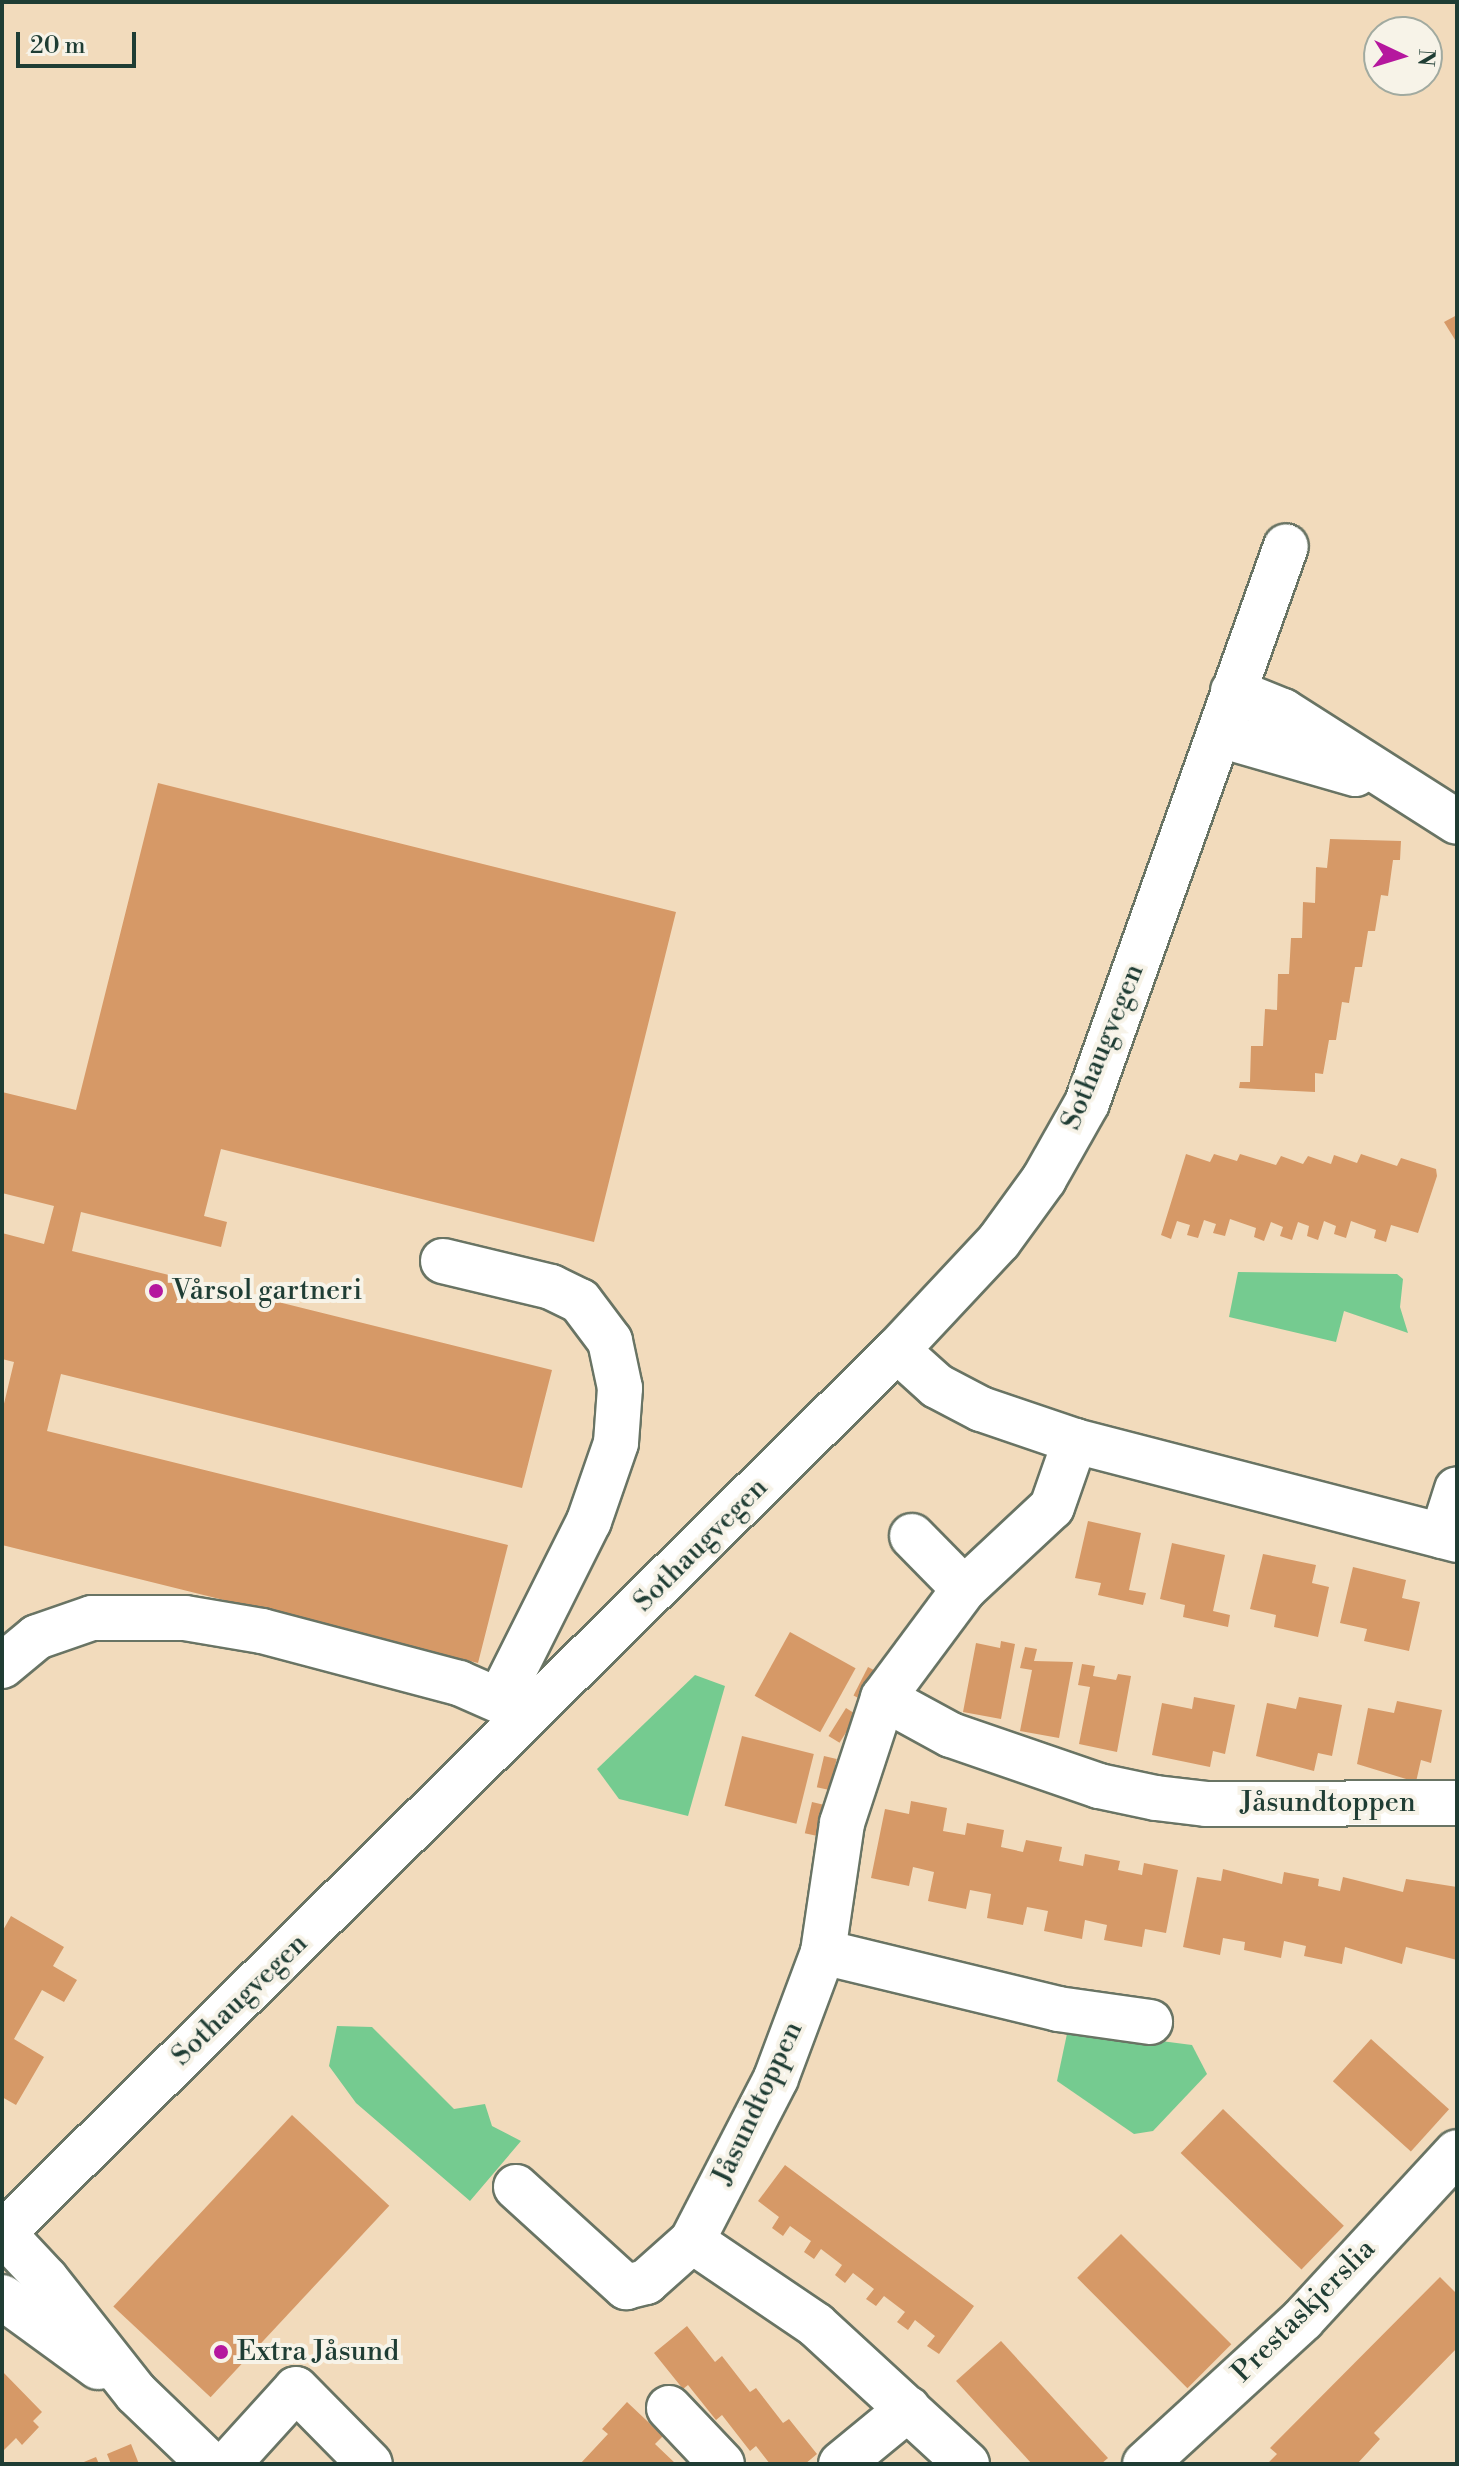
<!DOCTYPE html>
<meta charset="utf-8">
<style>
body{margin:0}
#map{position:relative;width:1459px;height:2466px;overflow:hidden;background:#f2dbbc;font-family:"Libre Bodoni",serif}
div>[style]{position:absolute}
.green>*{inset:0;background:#75cb90}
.building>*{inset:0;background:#d69967;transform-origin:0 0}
.roads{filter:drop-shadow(2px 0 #697464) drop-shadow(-2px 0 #697464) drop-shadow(0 2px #697464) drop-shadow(0 -2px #697464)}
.minor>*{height:44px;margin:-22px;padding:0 22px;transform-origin:22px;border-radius:22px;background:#fff}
.dots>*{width:22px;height:22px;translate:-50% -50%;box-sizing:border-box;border:4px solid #f7f3e8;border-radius:50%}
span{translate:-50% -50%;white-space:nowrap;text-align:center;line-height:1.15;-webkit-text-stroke:8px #f7f3e8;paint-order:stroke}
.street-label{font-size:28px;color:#1f3d34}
.poi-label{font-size:28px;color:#1f3d34}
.left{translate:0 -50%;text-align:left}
.frame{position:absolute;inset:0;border:4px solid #1f3d34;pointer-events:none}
.north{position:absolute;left:1363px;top:16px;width:80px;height:80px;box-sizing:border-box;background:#f7f3e8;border:2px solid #a1aaa0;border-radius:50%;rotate:94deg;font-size:22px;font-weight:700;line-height:32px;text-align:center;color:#1f3d34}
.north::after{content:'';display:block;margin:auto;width:28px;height:36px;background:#b5179e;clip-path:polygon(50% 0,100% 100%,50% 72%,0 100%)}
.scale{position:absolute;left:16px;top:32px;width:120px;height:36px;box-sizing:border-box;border:4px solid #1f3d34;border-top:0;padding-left:10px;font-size:24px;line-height:28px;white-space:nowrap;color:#1f3d34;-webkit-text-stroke:6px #f7f3e8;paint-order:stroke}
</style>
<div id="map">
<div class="green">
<div style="clip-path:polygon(1238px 1272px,1397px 1274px,1403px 1279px,1400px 1307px,1408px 1333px,1344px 1311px,1336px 1342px,1229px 1317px)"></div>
<div style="clip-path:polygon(695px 1675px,725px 1686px,688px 1816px,619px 1799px,597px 1769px)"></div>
<div style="clip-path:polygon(337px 2026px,372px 2027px,454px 2109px,485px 2104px,492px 2126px,521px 2141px,470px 2201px,356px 2103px,329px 2066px)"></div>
<div style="clip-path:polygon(1068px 2029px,1192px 2045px,1207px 2074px,1153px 2131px,1134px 2134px,1057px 2081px)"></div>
</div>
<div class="building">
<div style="clip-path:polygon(1457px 315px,1457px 343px,1444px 322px)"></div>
<div style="clip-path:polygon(158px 783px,676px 912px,594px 1242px,221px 1149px,204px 1216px,227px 1222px,221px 1247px,81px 1212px,72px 1251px,552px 1370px,522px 1488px,61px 1374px,47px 1431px,508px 1545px,478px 1663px,2px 1545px,2px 1412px,14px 1362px,2px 1359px,2px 1233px,44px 1244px,54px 1206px,2px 1193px,2px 1092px,76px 1110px)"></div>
<div style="clip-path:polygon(1330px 839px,1401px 841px,1400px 860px,1393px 860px,1388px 896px,1381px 895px,1375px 931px,1368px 931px,1362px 967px,1355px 967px,1349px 1003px,1342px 1002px,1336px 1040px,1329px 1040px,1323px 1074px,1315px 1073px,1315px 1092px,1239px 1088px,1240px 1082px,1250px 1082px,1251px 1046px,1263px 1046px,1265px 1009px,1277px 1010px,1278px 974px,1289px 974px,1291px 938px,1302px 938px,1303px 902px,1315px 903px,1316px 867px,1327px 868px)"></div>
<div style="clip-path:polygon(1186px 1154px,1210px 1162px,1214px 1154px,1237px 1161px,1240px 1154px,1276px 1165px,1281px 1156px,1303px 1164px,1308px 1156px,1331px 1164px,1334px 1155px,1357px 1163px,1361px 1154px,1397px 1166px,1401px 1158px,1436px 1169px,1437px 1176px,1418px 1233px,1391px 1225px,1386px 1242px,1374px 1238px,1376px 1230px,1351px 1221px,1346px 1238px,1334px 1234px,1336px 1226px,1324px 1221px,1318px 1240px,1307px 1236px,1309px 1226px,1298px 1222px,1292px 1240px,1280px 1236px,1283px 1227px,1271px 1222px,1264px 1241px,1254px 1237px,1256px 1228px,1230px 1219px,1225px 1236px,1213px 1233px,1216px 1224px,1204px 1220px,1198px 1238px,1187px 1235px,1190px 1225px,1177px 1221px,1171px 1239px,1161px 1235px)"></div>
<div style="clip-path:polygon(1088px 1521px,1141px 1533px,1129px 1590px,1146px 1593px,1143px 1605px,1098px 1595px,1101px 1583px,1075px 1578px)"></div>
<div style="clip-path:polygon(1172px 1543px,1225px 1555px,1213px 1611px,1230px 1615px,1228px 1627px,1183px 1617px,1185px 1605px,1160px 1599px)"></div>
<div style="clip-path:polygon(1263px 1554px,1316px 1565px,1312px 1583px,1329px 1587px,1318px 1637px,1274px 1627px,1276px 1615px,1250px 1609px)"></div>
<div style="clip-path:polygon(1353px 1567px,1406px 1580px,1402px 1598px,1420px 1602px,1409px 1651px,1364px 1641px,1367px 1629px,1340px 1623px)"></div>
<div style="left:790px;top:1632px;width:75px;height:73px;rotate:29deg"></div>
<div style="clip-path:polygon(1001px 1641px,1015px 1644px,1001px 1719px,963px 1712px,976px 1643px,1000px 1648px)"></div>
<div style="clip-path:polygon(1025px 1647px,1037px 1649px,1034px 1661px,1073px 1662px,1059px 1738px,1020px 1731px,1032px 1670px,1020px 1668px)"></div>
<div style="clip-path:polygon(1082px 1664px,1095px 1666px,1093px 1676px,1116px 1680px,1118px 1674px,1131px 1676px,1117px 1752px,1079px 1744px,1090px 1687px,1078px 1685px)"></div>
<div style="left:868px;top:1667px;width:13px;height:32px;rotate:27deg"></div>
<div style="clip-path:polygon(1194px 1697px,1235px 1705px,1225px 1754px,1213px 1751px,1210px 1767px,1152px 1755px,1162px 1703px,1192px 1709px)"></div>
<div style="clip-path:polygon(1299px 1697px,1342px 1705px,1332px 1756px,1318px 1753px,1314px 1771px,1256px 1756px,1267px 1703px,1296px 1709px)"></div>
<div style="clip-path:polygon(1397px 1701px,1442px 1710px,1431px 1763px,1421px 1760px,1416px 1782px,1357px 1764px,1368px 1708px,1394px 1713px)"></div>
<div style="left:846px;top:1708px;width:13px;height:33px;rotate:32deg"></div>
<div style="left:742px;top:1736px;width:74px;height:72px;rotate:14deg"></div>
<div style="left:824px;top:1756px;width:13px;height:32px;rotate:13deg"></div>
<div style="clip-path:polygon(911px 1801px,947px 1808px,943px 1831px,965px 1835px,967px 1823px,1004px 1830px,1001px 1847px,1023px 1852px,1026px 1840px,1062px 1847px,1059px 1861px,1083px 1866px,1085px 1854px,1120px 1861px,1118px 1870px,1142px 1875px,1144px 1863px,1178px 1870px,1166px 1933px,1145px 1929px,1142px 1947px,1104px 1940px,1107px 1925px,1085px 1920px,1082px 1939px,1044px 1931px,1048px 1911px,1027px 1907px,1023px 1925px,987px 1918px,991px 1894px,970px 1890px,966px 1909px,928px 1901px,934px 1872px,913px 1867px,909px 1886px,871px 1878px,885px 1809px,909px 1814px)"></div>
<div style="left:812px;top:1802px;width:13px;height:32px;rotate:13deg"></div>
<div style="clip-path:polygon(1223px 1869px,1282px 1884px,1284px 1872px,1319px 1879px,1318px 1886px,1340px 1891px,1343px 1877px,1403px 1892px,1406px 1879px,1457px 1887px,1457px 1960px,1406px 1947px,1402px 1964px,1345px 1947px,1342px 1964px,1304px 1956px,1306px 1946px,1284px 1941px,1281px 1958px,1244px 1950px,1245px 1942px,1223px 1938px,1220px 1955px,1183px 1947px,1197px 1877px,1221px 1881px)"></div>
<div style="clip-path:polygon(11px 1916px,64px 1947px,53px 1966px,77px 1980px,64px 2002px,42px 1990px,14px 2039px,44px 2057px,16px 2105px,2px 2097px,2px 1932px)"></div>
<div style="left:1371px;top:2039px;width:105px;height:57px;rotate:42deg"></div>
<div style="left:1223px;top:2109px;width:168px;height:61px;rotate:44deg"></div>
<div style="left:292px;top:2115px;width:133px;height:262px;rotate:43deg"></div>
<div style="clip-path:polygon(785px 2165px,974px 2306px,939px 2354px,927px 2346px,935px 2336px,915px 2320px,908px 2330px,897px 2322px,905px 2312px,884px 2296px,876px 2306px,866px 2299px,874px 2289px,853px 2273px,845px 2283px,835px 2275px,842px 2265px,821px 2249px,814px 2259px,804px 2252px,811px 2241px,790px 2226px,783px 2236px,772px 2228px,779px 2217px,758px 2201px)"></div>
<div style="left:1121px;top:2234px;width:156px;height:62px;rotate:45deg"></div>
<div style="clip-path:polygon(1440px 2277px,1457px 2294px,1457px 2348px,1374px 2433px,1380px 2439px,1357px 2464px,1267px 2464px,1277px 2454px,1270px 2448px)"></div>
<div style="clip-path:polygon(687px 2326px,715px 2362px,722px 2356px,750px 2392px,756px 2388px,783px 2423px,789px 2419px,817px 2454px,805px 2464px,770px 2464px,756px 2446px,750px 2451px,722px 2415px,716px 2420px,688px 2385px,683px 2389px,654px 2353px)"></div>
<div style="clip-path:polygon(1001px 2341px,1108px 2458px,1101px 2464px,1032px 2464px,956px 2381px)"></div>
<div style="clip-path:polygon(2px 2371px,42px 2412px,33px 2421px,39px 2427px,22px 2445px,16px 2438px,2px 2452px)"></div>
<div style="clip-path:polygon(627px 2402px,663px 2436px,655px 2444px,676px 2464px,580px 2464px,608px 2434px,602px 2429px)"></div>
<div style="clip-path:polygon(131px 2444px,139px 2464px,111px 2464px,107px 2454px)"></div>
<div style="clip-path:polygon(96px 2457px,99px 2464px,79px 2464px)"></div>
</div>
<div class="roads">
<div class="minor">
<div style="left:1233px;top:691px;width:54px;rotate:21.8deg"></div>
<div style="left:1283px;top:711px;width:206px;rotate:32.5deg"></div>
<div style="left:1220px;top:735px;width:141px;rotate:16.1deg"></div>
<div style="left:443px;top:1261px;width:111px;rotate:13.5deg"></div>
<div style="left:551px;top:1287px;width:32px;rotate:26deg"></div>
<div style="left:580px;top:1301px;width:50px;rotate:53.1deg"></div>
<div style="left:610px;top:1341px;width:48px;rotate:78deg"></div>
<div style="left:620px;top:1388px;width:55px;rotate:94.2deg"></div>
<div style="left:616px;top:1443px;width:83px;rotate:109.1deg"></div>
<div style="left:589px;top:1521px;width:197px;rotate:116.6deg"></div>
<div style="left:897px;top:1350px;width:54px;rotate:42deg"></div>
<div style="left:937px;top:1386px;width:50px;rotate:27.6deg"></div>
<div style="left:981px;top:1409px;width:99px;rotate:18.8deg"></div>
<div style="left:1075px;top:1441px;width:395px;rotate:14.5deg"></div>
<div style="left:912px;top:1536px;width:74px;rotate:45.5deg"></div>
<div style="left:1442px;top:1536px;width:49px;rotate:-72.3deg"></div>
<div style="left:2px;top:1666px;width:45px;rotate:-39.6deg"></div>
<div style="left:37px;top:1637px;width:58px;rotate:-19.1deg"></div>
<div style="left:92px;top:1618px;width:93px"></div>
<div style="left:185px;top:1618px;width:78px;rotate:9.6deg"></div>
<div style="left:262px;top:1631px;width:204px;rotate:14.8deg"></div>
<div style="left:459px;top:1683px;width:72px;rotate:23.7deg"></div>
<div style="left:883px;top:1698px;width:77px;rotate:28.6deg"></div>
<div style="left:951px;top:1735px;width:157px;rotate:19deg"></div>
<div style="left:1099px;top:1786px;width:58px;rotate:11.9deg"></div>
<div style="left:1156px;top:1798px;width:50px;rotate:6.8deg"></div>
<div style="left:1206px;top:1804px;width:251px;rotate:-0.2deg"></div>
<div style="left:823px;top:1952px;width:242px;rotate:13.6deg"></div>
<div style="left:1058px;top:2009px;width:93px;rotate:8deg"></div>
<div style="left:516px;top:2187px;width:149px;rotate:42.3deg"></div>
<div style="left:626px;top:2287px;width:21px;rotate:-14deg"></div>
<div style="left:646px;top:2282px;width:62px;rotate:-41.7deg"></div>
<div style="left:3px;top:2233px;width:63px;rotate:46.9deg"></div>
<div style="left:46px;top:2279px;width:145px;rotate:51.7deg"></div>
<div style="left:136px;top:2393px;width:103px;rotate:43.8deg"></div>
<div style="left:2px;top:2234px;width:1258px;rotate:-44.65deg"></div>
<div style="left:897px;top:1350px;width:149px;rotate:-46.9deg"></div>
<div style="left:999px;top:1241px;width:77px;rotate:-54deg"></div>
<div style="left:1044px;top:1179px;width:87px;rotate:-60.5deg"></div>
<div style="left:1087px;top:1103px;width:591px;rotate:-70.34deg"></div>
<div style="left:2px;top:2297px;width:119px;rotate:36.1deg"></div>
<div style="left:669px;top:2408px;width:77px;rotate:46.6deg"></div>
<div style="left:228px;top:2464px;width:101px;rotate:-47.8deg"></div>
<div style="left:296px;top:2389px;width:105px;rotate:45.4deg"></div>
<div style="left:841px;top:2464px;width:87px;rotate:-39.4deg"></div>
<div style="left:967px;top:2464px;width:205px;rotate:-137.4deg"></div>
<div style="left:816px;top:2325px;width:150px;rotate:-145.9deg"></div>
<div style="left:692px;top:2241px;width:183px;rotate:-62.7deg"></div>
<div style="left:776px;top:2078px;width:134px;rotate:-69.5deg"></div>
<div style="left:823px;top:1952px;width:130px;rotate:-81.6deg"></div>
<div style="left:842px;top:1823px;width:132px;rotate:-71.8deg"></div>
<div style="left:883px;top:1698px;width:136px;rotate:-53.4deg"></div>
<div style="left:964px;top:1589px;width:120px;rotate:-43deg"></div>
<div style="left:1052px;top:1507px;width:70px;rotate:-70.8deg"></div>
<div style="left:1145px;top:2464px;width:214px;rotate:-42.5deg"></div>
<div style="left:1303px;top:2319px;width:227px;rotate:-47.3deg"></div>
</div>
</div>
<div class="dots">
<div style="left:156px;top:1291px;background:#b5179e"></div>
<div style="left:221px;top:2352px;background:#b5179e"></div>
</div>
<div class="street-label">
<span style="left:1103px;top:1047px;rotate:-68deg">Sothaugvegen</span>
<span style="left:701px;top:1545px;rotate:-45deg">Sothaugvegen</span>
<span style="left:1328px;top:1803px">Jåsundtoppen</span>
<span style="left:240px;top:2000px;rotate:-44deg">Sothaugvegen</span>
<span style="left:758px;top:2103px;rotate:-65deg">Jåsundtoppen</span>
<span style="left:1304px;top:2311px;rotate:-45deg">Prestaskjerslia</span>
</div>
<div class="poi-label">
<span class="left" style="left:172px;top:1291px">Vårsol gartneri</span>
<span class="left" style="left:237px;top:2352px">Extra Jåsund</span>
</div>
<div class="frame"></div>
<div class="north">N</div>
<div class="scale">20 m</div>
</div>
